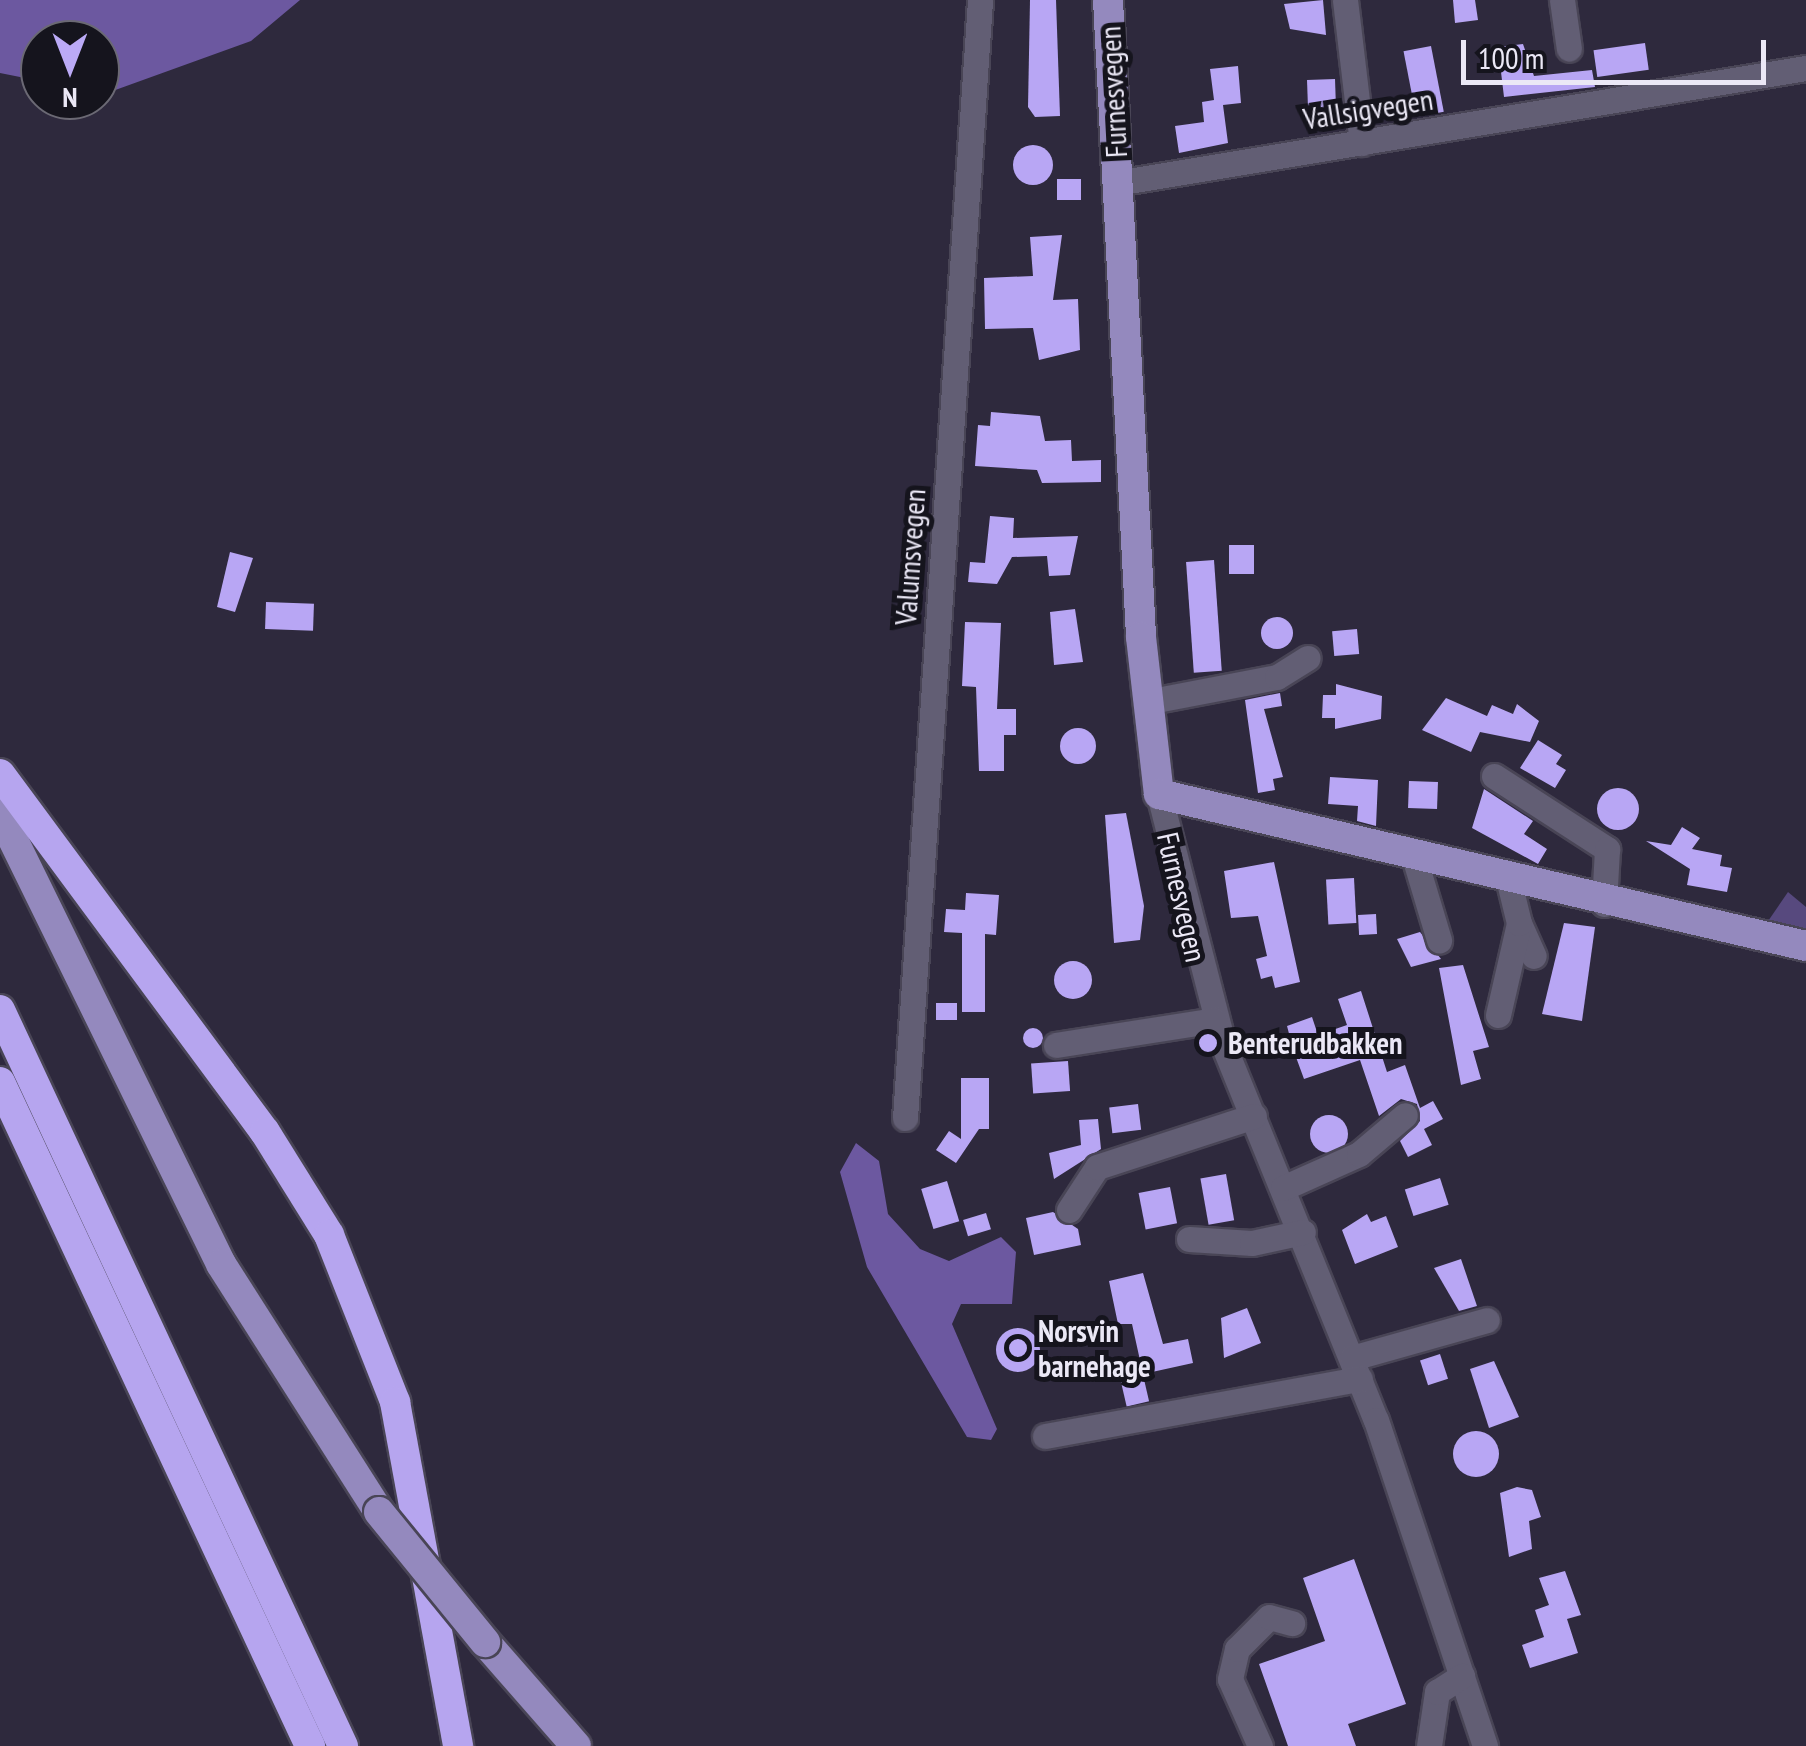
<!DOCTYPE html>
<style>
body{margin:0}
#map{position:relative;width:1806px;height:1746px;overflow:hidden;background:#2e293d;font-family:"PT Sans Narrow",sans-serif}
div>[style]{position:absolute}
.green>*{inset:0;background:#57497e}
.forest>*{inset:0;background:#6c58a0}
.building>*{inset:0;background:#b8a6f4;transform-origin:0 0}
.round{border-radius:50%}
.roads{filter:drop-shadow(2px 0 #494556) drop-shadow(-2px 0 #494556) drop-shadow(0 2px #494556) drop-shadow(0 -2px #494556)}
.minor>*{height:25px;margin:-12.5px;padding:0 12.5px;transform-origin:12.5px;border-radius:12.5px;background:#625e74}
.major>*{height:30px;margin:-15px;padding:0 15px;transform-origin:15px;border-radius:15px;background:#9489be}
.highway>*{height:30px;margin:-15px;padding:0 15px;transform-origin:15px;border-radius:15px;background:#b6a5ef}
.bridges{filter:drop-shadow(2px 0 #494556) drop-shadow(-2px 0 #494556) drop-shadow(0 2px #494556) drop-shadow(0 -2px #494556)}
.major-bridge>*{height:30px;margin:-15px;padding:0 15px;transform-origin:15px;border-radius:15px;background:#9489be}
.dots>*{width:28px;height:28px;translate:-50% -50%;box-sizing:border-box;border:5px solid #15141d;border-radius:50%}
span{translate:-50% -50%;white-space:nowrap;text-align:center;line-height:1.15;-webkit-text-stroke:10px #15141d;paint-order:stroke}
.street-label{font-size:30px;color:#ebe8f6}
.poi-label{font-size:30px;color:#ebe8f6;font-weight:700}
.left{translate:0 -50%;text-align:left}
.north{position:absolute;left:20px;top:20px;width:100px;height:100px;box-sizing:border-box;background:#15141d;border:2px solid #6b6974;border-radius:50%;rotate:180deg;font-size:28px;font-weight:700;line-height:40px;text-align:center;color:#ebe8f6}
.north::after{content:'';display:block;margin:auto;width:35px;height:45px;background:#bbaaf6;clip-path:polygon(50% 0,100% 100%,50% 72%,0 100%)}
.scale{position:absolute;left:1461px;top:40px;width:305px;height:45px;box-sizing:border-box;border:5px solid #ebe8f6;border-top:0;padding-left:12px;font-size:30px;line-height:35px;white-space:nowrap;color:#ebe8f6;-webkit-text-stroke:8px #15141d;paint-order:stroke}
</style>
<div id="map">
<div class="green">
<div style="clip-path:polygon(1788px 892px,1806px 907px,1806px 935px,1764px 927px)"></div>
</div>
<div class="forest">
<div style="clip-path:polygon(0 0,300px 0,251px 41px,107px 93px,100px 40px,40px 40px,40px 81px,0 73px)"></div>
<div style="clip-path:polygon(856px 1143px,879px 1161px,888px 1214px,920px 1249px,949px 1261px,1001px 1237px,1016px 1252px,1012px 1304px,961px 1304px,952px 1324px,997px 1429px,991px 1440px,967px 1437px,867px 1267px,840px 1172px)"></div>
</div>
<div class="building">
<div style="clip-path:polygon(1030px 0,1056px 0,1060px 116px,1035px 117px,1028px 107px)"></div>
<div style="clip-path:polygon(1323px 0,1326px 35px,1290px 29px,1284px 4px)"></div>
<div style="clip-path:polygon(1453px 0,1475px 0,1478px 20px,1455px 23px)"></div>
<div style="left:1645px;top:43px;width:27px;height:52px;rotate:82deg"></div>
<div style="clip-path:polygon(1523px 44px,1534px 76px,1592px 70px,1595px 87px,1504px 97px,1498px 47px)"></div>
<div style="left:1431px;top:46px;width:67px;height:28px;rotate:79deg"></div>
<div style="clip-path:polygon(1238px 66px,1241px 103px,1223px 105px,1228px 143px,1179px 153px,1175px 126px,1204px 122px,1202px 102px,1214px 100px,1210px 69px)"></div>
<div style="left:1335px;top:79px;width:50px;height:28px;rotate:88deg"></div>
<div class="round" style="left:1013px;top:145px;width:40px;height:40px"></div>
<div style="left:1081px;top:179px;width:21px;height:24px;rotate:90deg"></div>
<div style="clip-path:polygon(1062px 235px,1053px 300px,1078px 299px,1080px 350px,1039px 360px,1033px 328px,985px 329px,984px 278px,1033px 276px,1030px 237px)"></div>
<div style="clip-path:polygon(991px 412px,1040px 416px,1045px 441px,1071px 440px,1072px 461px,1101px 460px,1101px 482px,1042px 483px,1037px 470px,975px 466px,978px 425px,990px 426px)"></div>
<div style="clip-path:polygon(990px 516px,1014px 518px,1013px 538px,1078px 536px,1070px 575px,1049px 576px,1047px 556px,1012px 557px,997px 584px,968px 582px,970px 562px,985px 563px)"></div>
<div style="left:1229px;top:545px;width:25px;height:29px"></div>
<div style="clip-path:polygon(230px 552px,253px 558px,235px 612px,217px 607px)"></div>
<div style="left:1214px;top:560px;width:111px;height:28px;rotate:86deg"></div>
<div style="left:266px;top:602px;width:48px;height:27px;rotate:2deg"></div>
<div style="clip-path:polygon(1075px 609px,1083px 662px,1054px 665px,1050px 612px)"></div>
<div class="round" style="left:1261px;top:617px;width:32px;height:32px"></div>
<div style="clip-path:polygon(965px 622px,1001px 623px,997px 709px,1016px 709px,1016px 735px,1004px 735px,1004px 771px,979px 771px,976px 687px,962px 686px)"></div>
<div style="left:1357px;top:629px;width:25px;height:25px;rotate:85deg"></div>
<div style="clip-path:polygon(1336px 684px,1382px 696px,1381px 719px,1335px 729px,1335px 718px,1322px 718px,1323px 695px,1336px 695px)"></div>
<div style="clip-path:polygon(1280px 693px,1282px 706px,1264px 709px,1283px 777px,1273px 779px,1275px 790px,1258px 793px,1245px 700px)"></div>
<div style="clip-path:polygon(1446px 698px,1487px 716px,1492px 705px,1513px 714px,1517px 704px,1539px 721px,1530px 742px,1480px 732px,1471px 752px,1422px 730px)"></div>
<div class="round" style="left:1060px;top:728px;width:36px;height:36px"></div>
<div style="clip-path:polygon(1538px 740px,1562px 755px,1556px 764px,1566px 770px,1555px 788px,1520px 768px)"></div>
<div style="clip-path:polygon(1330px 777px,1378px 780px,1376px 826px,1357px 821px,1358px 806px,1328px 804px)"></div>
<div style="left:1409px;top:781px;width:29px;height:27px;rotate:2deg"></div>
<div class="round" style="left:1597px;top:788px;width:42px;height:42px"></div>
<div style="clip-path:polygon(1484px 789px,1533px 821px,1524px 834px,1547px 849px,1538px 864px,1472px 828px)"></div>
<div style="clip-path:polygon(1126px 813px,1144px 906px,1140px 940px,1114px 943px,1105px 815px)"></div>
<div style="clip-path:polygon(1682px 827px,1700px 838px,1692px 849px,1722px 855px,1720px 866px,1732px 868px,1727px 892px,1687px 885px,1690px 869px,1646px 841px,1671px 845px)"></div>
<div style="clip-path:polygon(1274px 862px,1300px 982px,1275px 988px,1272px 976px,1261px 979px,1256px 959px,1267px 956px,1258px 916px,1231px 918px,1224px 871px)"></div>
<div style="left:1354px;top:878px;width:45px;height:28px;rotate:87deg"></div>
<div style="clip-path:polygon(966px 893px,999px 895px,996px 935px,985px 934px,985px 1012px,962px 1012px,962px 933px,944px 932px,946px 909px,965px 910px)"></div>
<div style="left:1376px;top:914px;width:20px;height:18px;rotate:87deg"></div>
<div style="clip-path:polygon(1564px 923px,1595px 927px,1582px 1021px,1542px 1014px)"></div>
<div style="clip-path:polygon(1420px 932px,1441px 959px,1411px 967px,1397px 939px)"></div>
<div class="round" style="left:1054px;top:961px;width:38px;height:38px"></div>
<div style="clip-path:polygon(1463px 965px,1489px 1047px,1473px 1051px,1481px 1079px,1461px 1085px,1439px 968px)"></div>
<div style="clip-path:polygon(1361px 991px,1387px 1072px,1405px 1065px,1420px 1108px,1433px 1101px,1443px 1119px,1424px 1129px,1432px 1145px,1408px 1157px,1400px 1141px,1420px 1121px,1417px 1104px,1401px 1099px,1379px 1116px,1360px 1060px,1304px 1079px,1293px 1049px,1287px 1026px,1312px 1017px,1318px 1035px,1347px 1025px,1338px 999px)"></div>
<div style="left:936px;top:1003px;width:21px;height:17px"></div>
<div class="round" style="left:1023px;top:1028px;width:20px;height:20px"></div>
<div style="left:1068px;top:1061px;width:30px;height:37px;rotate:86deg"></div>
<div style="clip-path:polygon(961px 1078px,989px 1078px,989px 1129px,979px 1129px,956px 1163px,936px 1150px,949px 1131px,961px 1139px)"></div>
<div style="left:1138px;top:1104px;width:26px;height:29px;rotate:83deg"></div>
<div class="round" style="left:1310px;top:1115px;width:38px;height:38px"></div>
<div style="clip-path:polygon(1098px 1119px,1101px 1149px,1054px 1179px,1049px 1153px,1081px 1145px,1079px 1120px)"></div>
<div style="left:1226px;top:1174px;width:47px;height:26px;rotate:80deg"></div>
<div style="left:1440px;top:1178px;width:28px;height:37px;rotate:72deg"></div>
<div style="left:947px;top:1181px;width:42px;height:27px;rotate:73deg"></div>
<div style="left:1170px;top:1187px;width:37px;height:32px;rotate:79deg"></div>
<div style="clip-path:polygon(1053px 1212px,1078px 1229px,1081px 1245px,1034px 1255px,1026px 1218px)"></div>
<div style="left:986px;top:1213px;width:17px;height:24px;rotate:73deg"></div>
<div style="clip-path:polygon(1367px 1214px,1371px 1222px,1386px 1216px,1398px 1247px,1355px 1264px,1342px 1230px)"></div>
<div style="clip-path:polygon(1461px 1259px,1477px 1306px,1459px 1311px,1434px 1268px)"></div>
<div style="clip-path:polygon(1143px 1273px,1163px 1344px,1188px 1339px,1193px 1363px,1143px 1374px,1132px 1324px,1118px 1324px,1109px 1281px)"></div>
<div style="clip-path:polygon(1247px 1308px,1261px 1343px,1224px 1358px,1221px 1318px)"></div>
<div class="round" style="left:996px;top:1328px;width:44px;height:44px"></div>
<div style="left:1440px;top:1354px;width:26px;height:21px;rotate:72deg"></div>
<div style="clip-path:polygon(1494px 1361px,1519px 1417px,1489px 1428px,1470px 1369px)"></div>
<div style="left:1143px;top:1375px;width:27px;height:23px;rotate:77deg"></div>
<div class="round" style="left:1453px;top:1431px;width:46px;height:46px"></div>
<div style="clip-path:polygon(1517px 1487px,1532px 1490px,1541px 1517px,1529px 1521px,1532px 1549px,1509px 1557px,1500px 1493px)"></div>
<div style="clip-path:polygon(1354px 1559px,1406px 1704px,1348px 1724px,1356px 1746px,1288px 1746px,1259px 1664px,1325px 1641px,1303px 1578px)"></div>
<div style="clip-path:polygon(1565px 1571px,1581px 1615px,1567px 1619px,1578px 1653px,1530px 1668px,1522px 1645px,1544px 1637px,1535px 1610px,1549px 1605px,1539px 1578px)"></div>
</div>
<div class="roads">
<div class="minor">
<div style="left:1345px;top:0;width:144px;rotate:83.2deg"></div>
<div style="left:1562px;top:0;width:49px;rotate:81.9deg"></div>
<div style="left:1117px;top:183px;width:699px;rotate:-9.48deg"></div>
<div style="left:1146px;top:702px;width:133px;rotate:-10.8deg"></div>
<div style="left:1277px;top:677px;width:36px;rotate:-32deg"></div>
<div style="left:1494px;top:776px;width:135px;rotate:32.9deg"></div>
<div style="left:1607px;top:849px;width:55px;rotate:93.1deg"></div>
<div style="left:1159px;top:794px;width:258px;rotate:75.6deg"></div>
<div style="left:1223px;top:1044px;width:406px;rotate:67.9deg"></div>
<div style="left:1376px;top:1420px;width:344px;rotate:71.5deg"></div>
<div style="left:1415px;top:860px;width:84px;rotate:73.3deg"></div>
<div style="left:1519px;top:923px;width:36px;rotate:66deg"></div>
<div style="left:1498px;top:1015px;width:94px;rotate:-77.1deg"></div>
<div style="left:1519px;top:923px;width:42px;rotate:-103.7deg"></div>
<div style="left:1056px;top:1045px;width:161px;rotate:-8.9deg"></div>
<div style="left:905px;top:1118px;width:1121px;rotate:-86.16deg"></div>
<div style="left:1283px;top:1188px;width:83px;rotate:-24.1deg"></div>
<div style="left:1359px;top:1154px;width:60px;rotate:-40.3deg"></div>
<div style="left:1069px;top:1210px;width:51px;rotate:-56.9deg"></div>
<div style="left:1097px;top:1167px;width:165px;rotate:-18deg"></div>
<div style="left:1189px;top:1239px;width:63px;rotate:3.6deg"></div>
<div style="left:1252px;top:1243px;width:52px;rotate:-12.2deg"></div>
<div style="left:1352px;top:1358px;width:140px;rotate:-15.7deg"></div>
<div style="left:1045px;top:1436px;width:320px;rotate:-10.3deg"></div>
<div style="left:1260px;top:1746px;width:73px;rotate:-114.1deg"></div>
<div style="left:1230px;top:1679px;width:31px;rotate:-77deg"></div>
<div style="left:1237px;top:1649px;width:45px;rotate:-45deg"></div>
<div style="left:1269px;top:1617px;width:24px;rotate:15deg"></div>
<div style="left:1429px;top:1746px;width:55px;rotate:-81.6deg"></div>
<div style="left:1437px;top:1692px;width:30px;rotate:-33deg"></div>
</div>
<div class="major">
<div style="left:1108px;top:0;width:638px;rotate:87.03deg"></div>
<div style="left:1141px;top:637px;width:158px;rotate:83.5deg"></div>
<div style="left:1159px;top:794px;width:665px;rotate:13.22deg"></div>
<div style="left:0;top:813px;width:502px;rotate:63.89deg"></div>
<div style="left:221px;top:1264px;width:294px;rotate:57.5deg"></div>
<div style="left:485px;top:1642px;width:138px;rotate:48.8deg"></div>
</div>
<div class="highway">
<div style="left:0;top:774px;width:445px;rotate:53.5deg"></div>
<div style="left:265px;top:1132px;width:121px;rotate:58.1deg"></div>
<div style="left:329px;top:1235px;width:180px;rotate:68.4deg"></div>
<div style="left:395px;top:1402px;width:350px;rotate:79.6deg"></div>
<div style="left:0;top:1010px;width:812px;rotate:65.01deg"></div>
<div style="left:0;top:1082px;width:733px;rotate:64.97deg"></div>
</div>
</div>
<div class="bridges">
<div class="major-bridge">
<div style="left:379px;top:1512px;width:168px;rotate:50.8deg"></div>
</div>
</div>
<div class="dots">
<div style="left:1208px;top:1043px;background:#bbaaf6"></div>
<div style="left:1018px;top:1348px;background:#bbaaf6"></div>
</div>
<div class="street-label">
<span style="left:1113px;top:92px;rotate:-93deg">Furnesvegen</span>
<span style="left:1368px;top:109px;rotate:-9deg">Vallsigvegen</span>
<span style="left:910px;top:557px;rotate:-86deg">Valumsvegen</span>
<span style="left:1182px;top:897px;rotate:77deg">Furnesvegen</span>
</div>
<div class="poi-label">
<span class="left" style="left:1228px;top:1043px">Benterudbakken</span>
<span class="left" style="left:1038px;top:1348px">Norsvin<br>barnehage</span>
</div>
<div class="north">N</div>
<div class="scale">100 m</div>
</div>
